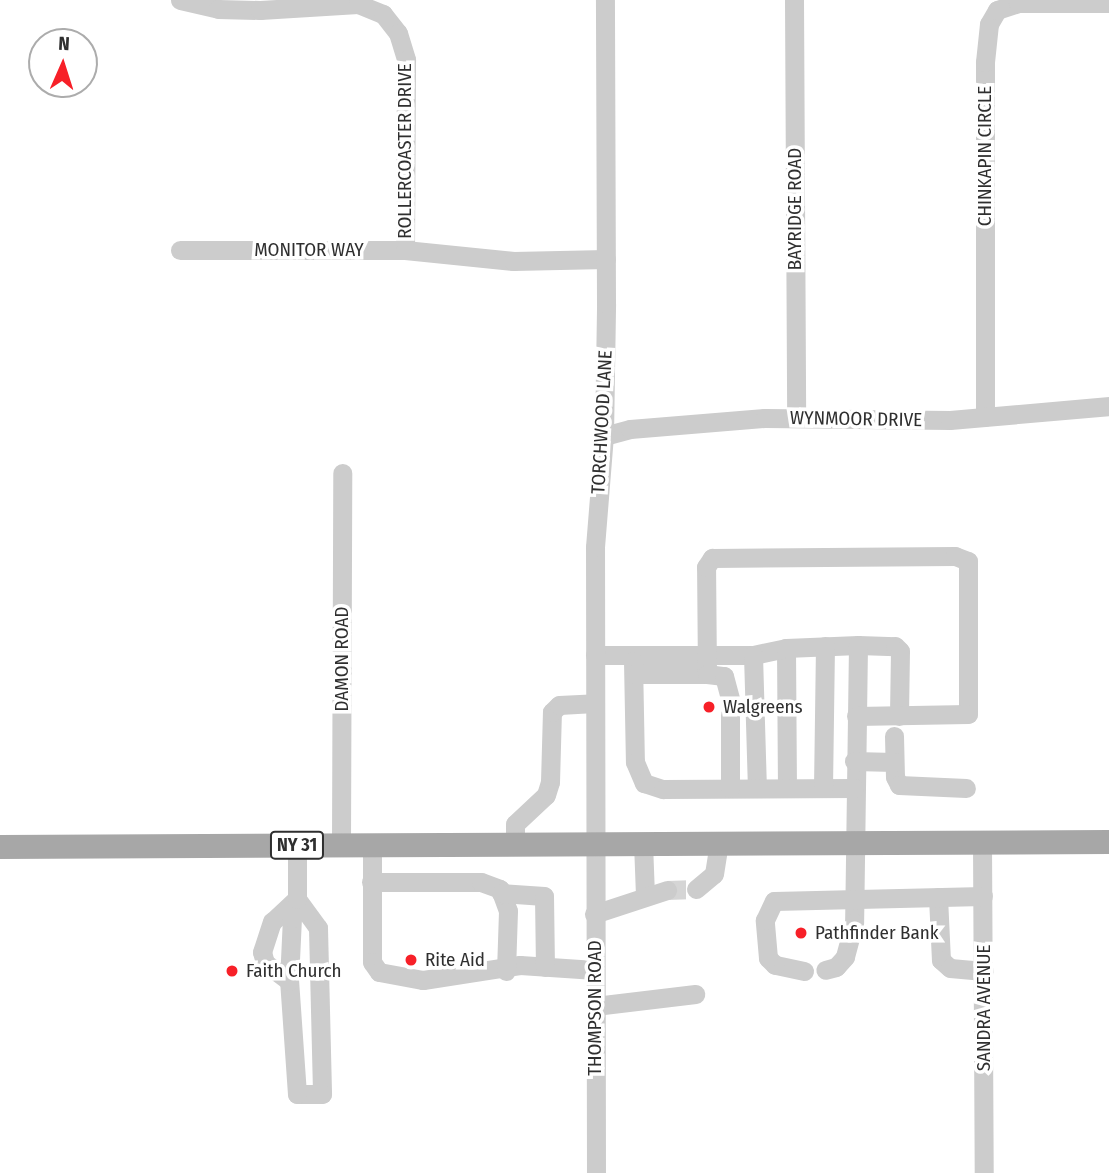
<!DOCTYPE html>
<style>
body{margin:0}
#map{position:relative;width:1109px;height:1173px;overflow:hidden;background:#fff;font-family:"Fira Sans Condensed",sans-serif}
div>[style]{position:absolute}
.minor-tunnel>*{height:19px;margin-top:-9.5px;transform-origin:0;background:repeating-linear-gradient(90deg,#d5d5d5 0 19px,transparent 0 29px)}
.minor>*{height:19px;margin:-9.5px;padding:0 9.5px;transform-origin:9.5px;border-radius:9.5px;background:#ccc}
.major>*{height:24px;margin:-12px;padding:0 12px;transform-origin:12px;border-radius:12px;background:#a7a7a7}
.dots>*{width:19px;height:19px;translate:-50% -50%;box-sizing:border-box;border:4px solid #fff;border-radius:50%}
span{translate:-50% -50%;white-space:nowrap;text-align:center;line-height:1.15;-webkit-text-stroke:7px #fff;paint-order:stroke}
.shield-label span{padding:2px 5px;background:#fff;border:2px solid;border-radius:5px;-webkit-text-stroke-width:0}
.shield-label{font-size:18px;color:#2f2f2f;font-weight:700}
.street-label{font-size:19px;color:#2f2f2f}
.poi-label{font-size:19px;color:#2f2f2f}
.left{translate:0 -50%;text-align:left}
.north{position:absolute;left:28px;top:28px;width:70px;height:70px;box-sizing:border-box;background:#fff;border:2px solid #acacac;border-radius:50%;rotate:3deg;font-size:19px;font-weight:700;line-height:28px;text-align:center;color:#2f2f2f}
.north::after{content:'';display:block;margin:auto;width:24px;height:32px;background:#f72028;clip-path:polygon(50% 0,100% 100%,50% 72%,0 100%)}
</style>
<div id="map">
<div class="minor-tunnel">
<div style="left:667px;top:890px;width:29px;rotate:-2deg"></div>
</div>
<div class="minor">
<div style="left:180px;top:0;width:39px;rotate:13deg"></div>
<div style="left:218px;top:9px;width:42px;rotate:1.4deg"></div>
<div style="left:260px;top:10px;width:98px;rotate:-3.5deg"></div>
<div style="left:358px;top:4px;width:27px;rotate:22deg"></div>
<div style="left:383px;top:14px;width:24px;rotate:52deg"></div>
<div style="left:398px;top:33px;width:28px;rotate:73deg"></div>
<div style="left:406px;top:60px;width:190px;rotate:90.3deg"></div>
<div style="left:794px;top:0;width:418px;rotate:89.7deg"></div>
<div style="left:180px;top:250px;width:225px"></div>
<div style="left:405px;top:250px;width:109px;rotate:5.8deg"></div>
<div style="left:513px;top:261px;width:93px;rotate:-1.2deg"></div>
<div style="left:985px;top:417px;width:355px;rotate:-90deg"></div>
<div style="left:985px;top:62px;width:38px;rotate:-84deg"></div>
<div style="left:989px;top:24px;width:16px;rotate:-60deg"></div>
<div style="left:997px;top:10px;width:22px;rotate:-18deg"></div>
<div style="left:1018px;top:3px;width:91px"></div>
<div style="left:604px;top:436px;width:27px;rotate:-15deg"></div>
<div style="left:630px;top:429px;width:135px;rotate:-4.7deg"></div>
<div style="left:765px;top:418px;width:185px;rotate:0.6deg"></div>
<div style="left:950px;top:420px;width:160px;rotate:-5deg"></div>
<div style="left:858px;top:645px;width:37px;rotate:2deg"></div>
<div style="left:895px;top:646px;width:7px;rotate:45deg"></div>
<div style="left:900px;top:651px;width:65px;rotate:90.9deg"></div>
<div style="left:786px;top:648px;width:140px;rotate:89.6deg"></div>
<div style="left:595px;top:655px;width:158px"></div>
<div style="left:753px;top:655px;width:34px;rotate:-12deg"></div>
<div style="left:786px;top:648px;width:72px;rotate:-2.4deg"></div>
<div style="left:858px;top:645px;width:278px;rotate:90.8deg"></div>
<div style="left:854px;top:923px;width:35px;rotate:105deg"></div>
<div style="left:845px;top:957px;width:13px;rotate:132deg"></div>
<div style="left:836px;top:967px;width:11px;rotate:165deg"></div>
<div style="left:753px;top:655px;width:133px;rotate:88.3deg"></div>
<div style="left:633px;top:661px;width:101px;rotate:88.9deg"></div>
<div style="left:635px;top:762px;width:23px;rotate:67deg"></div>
<div style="left:644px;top:783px;width:20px;rotate:18deg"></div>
<div style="left:663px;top:789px;width:191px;rotate:-0.3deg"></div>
<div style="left:634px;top:674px;width:73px"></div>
<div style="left:707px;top:674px;width:107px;rotate:-90.5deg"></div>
<div style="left:706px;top:567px;width:11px;rotate:-56deg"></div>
<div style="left:712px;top:558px;width:243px;rotate:-0.5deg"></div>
<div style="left:955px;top:556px;width:14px;rotate:21deg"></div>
<div style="left:968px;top:561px;width:153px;rotate:90deg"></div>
<div style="left:968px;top:714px;width:112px;rotate:179deg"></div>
<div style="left:707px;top:674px;width:17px;rotate:7deg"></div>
<div style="left:724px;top:676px;width:24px;rotate:75deg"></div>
<div style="left:730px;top:715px;width:73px;rotate:90deg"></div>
<div style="left:894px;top:736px;width:41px;rotate:88.6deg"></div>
<div style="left:895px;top:777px;width:9px;rotate:63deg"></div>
<div style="left:899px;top:785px;width:67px;rotate:2.6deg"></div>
<div style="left:854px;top:761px;width:40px;rotate:1.4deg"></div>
<div style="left:823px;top:788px;width:142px;rotate:-89.2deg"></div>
<div style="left:643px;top:843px;width:52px;rotate:87.8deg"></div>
<div style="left:982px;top:843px;width:330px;rotate:89.7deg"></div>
<div style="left:341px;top:844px;width:371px;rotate:-89.8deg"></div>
<div style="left:372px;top:844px;width:118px;rotate:90deg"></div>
<div style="left:372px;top:962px;width:12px;rotate:55deg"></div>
<div style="left:379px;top:972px;width:45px;rotate:10.3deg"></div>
<div style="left:423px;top:980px;width:98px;rotate:-8.8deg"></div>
<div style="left:520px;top:965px;width:75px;rotate:3.8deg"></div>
<div style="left:515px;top:844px;width:20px;rotate:-90deg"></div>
<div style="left:515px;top:824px;width:42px;rotate:-43.1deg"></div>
<div style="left:546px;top:795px;width:14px;rotate:-73deg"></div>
<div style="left:550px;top:782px;width:70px;rotate:-88.4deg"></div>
<div style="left:552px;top:712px;width:10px;rotate:-45deg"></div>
<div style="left:559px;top:705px;width:36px;rotate:-3deg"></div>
<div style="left:371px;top:882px;width:110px"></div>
<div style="left:481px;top:882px;width:20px;rotate:20deg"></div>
<div style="left:500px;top:889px;width:23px;rotate:70deg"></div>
<div style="left:508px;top:911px;width:60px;rotate:91.9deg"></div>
<div style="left:696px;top:889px;width:23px;rotate:-40deg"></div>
<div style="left:714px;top:874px;width:31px;rotate:-81deg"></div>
<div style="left:501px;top:893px;width:43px;rotate:4deg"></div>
<div style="left:544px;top:896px;width:71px;rotate:89.2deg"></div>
<div style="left:938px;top:897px;width:63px;rotate:87.3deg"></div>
<div style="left:941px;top:960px;width:12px;rotate:42deg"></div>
<div style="left:950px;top:968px;width:34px;rotate:5deg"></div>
<div style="left:297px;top:899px;width:36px;rotate:54deg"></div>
<div style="left:318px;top:928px;width:166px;rotate:88.6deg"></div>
<div style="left:322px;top:1094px;width:25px;rotate:180deg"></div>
<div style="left:297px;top:1094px;width:113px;rotate:-94deg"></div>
<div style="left:289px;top:981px;width:30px;rotate:-143deg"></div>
<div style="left:265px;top:963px;width:11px;rotate:-105deg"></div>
<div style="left:262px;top:952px;width:32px;rotate:-72deg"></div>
<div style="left:272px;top:922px;width:34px;rotate:-43deg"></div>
<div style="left:594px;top:914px;width:77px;rotate:-18.2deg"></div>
<div style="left:804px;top:971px;width:30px;rotate:-168deg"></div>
<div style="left:775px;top:965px;width:10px;rotate:-135deg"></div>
<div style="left:768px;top:958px;width:38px;rotate:-95deg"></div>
<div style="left:765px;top:920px;width:21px;rotate:-65deg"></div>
<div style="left:774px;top:901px;width:209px;rotate:-1.4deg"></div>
<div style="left:289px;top:981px;width:63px;rotate:-87.3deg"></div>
<div style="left:292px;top:918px;width:20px;rotate:-75deg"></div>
<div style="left:297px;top:899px;width:54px;rotate:-90deg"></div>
<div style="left:595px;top:1006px;width:101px;rotate:-6.8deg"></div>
<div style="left:596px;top:1173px;width:626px;rotate:-90.09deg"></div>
<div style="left:595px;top:547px;width:111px;rotate:-85.4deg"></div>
<div style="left:604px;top:436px;width:133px;rotate:-89.1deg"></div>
<div style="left:606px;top:303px;width:303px;rotate:-90.2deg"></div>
</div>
<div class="major">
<div style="left:0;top:847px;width:1109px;rotate:-0.26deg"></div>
</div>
<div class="dots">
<div style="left:709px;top:707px;background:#f72028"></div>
<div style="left:801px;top:933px;background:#f72028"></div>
<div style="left:411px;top:960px;background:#f72028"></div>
<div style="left:232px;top:971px;background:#f72028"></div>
</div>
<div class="shield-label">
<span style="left:297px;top:845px">NY 31</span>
</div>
<div class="street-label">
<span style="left:405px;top:151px;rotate:-90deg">ROLLERCOASTER DRIVE</span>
<span style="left:985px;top:156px;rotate:-90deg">CHINKAPIN CIRCLE</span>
<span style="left:795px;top:209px;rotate:-90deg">BAYRIDGE ROAD</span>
<span style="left:309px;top:250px">MONITOR WAY</span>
<span style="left:856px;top:419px;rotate:1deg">WYNMOOR DRIVE</span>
<span style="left:602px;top:422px;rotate:-87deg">TORCHWOOD LANE</span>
<span style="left:342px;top:659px;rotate:-90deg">DAMON ROAD</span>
<span style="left:595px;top:1008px;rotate:-90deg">THOMPSON ROAD</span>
<span style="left:984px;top:1008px;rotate:-90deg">SANDRA AVENUE</span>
</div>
<div class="poi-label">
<span class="left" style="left:723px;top:707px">Walgreens</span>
<span class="left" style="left:815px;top:933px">Pathfinder Bank</span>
<span class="left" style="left:425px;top:960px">Rite Aid</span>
<span class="left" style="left:246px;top:971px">Faith Church</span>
</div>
<div class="north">N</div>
</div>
